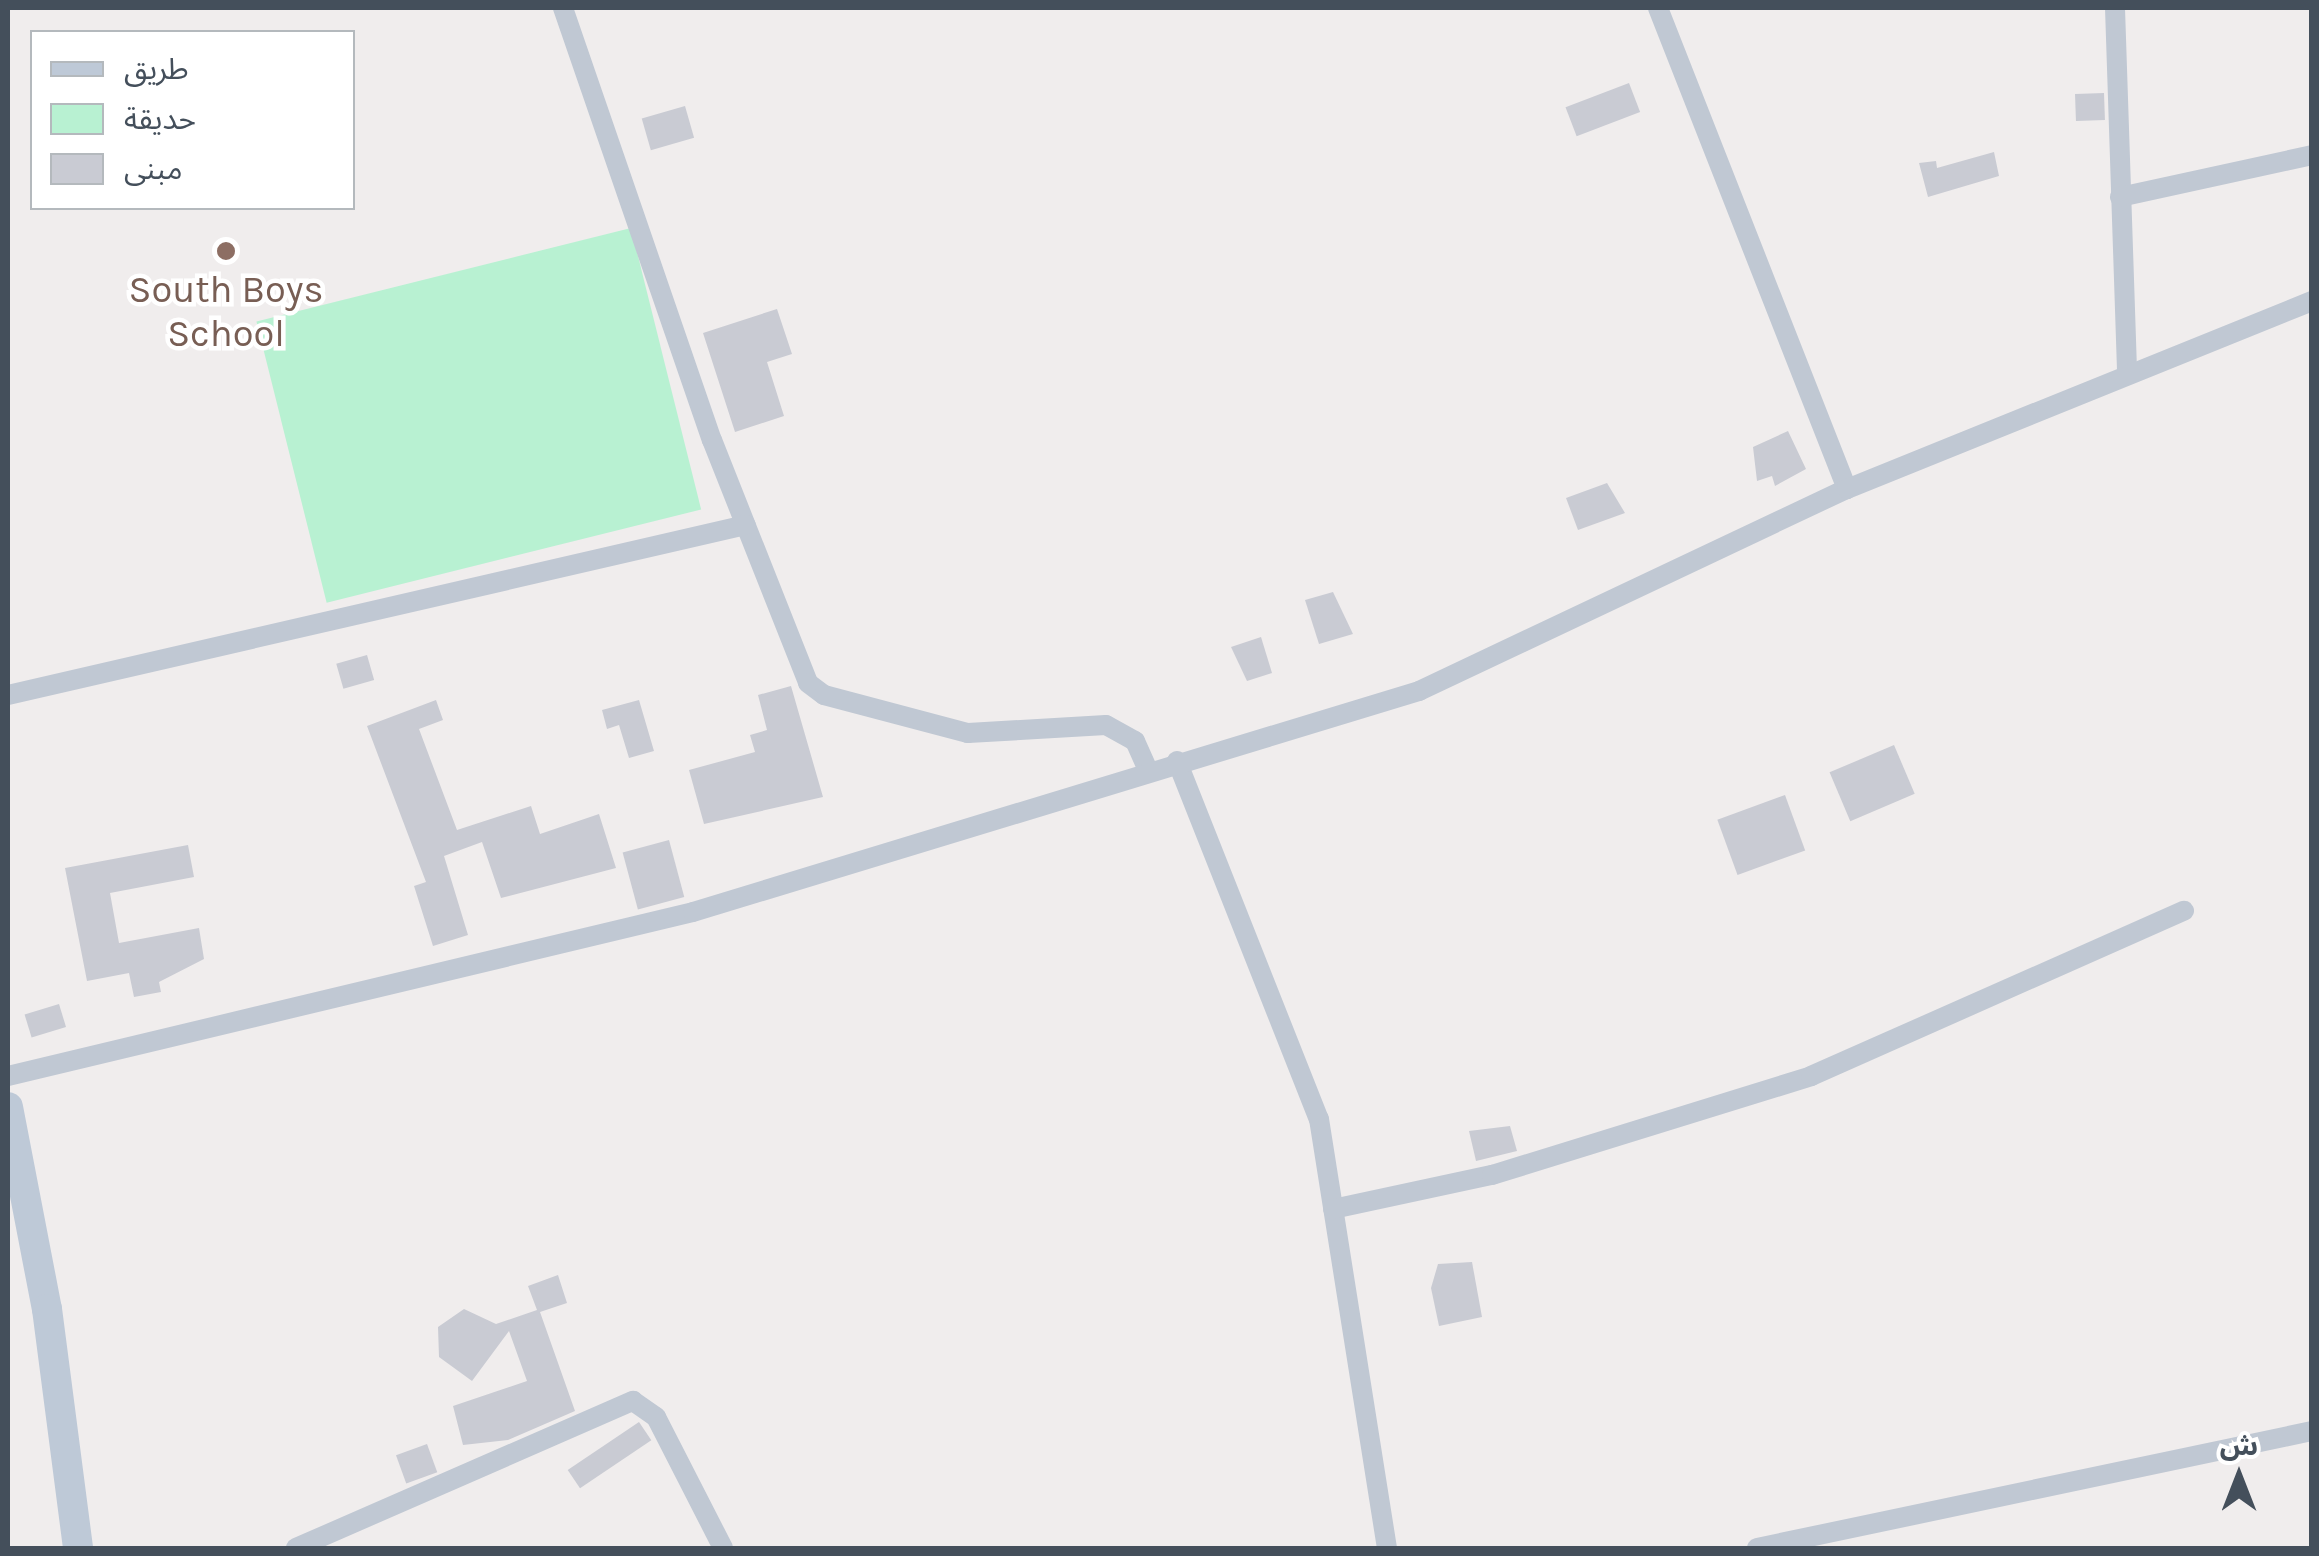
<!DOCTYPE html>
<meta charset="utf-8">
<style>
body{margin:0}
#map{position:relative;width:2319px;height:1556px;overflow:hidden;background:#f0eded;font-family:Karla,"Noto Sans Arabic",sans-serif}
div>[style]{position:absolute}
.green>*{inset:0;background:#b8f1d2;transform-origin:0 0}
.building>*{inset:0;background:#c9cbd3;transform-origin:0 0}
.street>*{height:20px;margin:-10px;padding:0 10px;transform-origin:10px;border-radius:10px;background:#c0c8d3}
.secondary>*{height:30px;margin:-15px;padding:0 15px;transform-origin:15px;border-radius:15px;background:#bec9d7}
.dots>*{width:28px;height:28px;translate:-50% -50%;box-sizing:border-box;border:5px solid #fff;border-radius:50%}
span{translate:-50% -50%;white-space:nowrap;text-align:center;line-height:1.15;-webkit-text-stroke:9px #fff;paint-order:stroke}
.education-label{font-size:38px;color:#785e54}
.frame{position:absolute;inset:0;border:10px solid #444f5b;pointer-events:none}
.legend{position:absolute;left:30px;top:30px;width:325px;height:180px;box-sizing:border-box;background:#fff;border:2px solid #b4b9bd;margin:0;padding:12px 18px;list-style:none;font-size:30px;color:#444f5b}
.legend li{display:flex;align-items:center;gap:20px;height:50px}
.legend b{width:50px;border:2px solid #b4b9bd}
.north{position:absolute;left:2189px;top:1426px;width:100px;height:100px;-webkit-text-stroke:8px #fff;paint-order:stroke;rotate:0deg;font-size:28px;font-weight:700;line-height:40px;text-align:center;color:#444f5b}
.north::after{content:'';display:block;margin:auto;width:35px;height:45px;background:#444f5b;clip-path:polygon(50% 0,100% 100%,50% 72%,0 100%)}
</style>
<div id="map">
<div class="green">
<div style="left:631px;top:228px;width:290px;height:386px;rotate:76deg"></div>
</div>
<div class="building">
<div style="left:1629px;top:83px;width:31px;height:68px;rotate:69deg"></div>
<div style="left:2104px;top:93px;width:27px;height:29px;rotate:88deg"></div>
<div style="left:685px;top:106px;width:33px;height:45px;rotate:74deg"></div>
<div style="clip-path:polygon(1994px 152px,1999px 176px,1928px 197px,1919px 163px,1936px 161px,1937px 168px)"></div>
<div style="clip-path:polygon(777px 309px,792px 354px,767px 362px,784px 416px,735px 432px,703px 333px)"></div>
<div style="clip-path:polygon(1788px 431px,1806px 469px,1775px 486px,1772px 476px,1757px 481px,1753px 447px)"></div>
<div style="clip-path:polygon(1607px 483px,1625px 513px,1578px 530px,1566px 498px)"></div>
<div style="clip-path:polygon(1333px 592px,1353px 634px,1319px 644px,1305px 600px)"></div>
<div style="clip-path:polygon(1261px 637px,1272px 673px,1247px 681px,1231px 647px)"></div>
<div style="left:367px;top:655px;width:26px;height:32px;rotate:74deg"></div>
<div style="clip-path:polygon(791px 686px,823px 797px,704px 824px,689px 770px,755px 752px,750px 735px,767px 730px,758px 695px)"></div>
<div style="clip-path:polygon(436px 700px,443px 720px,419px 729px,457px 830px,531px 806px,540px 834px,599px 814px,616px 868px,501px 898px,482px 842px,444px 856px,468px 935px,433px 946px,414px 886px,426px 882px,367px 726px)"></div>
<div style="clip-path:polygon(639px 700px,654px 751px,629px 758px,619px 725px,607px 729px,602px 710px)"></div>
<div style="left:1894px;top:745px;width:53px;height:70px;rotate:67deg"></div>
<div style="left:1785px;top:795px;width:59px;height:72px;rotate:70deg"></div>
<div style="left:669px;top:840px;width:59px;height:48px;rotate:75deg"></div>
<div style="clip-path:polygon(188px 845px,194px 877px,110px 893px,119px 943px,199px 928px,204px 959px,159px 982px,161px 992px,134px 997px,129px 973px,87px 981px,65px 868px)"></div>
<div style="left:59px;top:1004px;width:24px;height:36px;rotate:73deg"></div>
<div style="clip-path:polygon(1510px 1126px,1517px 1151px,1476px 1161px,1469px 1131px)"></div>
<div style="clip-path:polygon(1472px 1262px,1482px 1317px,1439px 1326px,1431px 1288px,1438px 1264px)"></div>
<div style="clip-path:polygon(558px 1275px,567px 1303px,540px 1312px,575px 1411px,508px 1440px,463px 1445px,453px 1406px,527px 1381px,509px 1331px,472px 1381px,439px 1357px,438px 1327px,464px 1309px,496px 1324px,537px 1310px,528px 1286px)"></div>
<div style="left:639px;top:1422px;width:22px;height:86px;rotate:56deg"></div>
<div style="left:427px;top:1444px;width:30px;height:33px;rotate:70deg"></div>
</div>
<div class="street">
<div style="left:563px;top:8px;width:457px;rotate:71deg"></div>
<div style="left:712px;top:440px;width:261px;rotate:68.4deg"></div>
<div style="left:808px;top:683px;width:20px;rotate:37deg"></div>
<div style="left:824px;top:695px;width:149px;rotate:14.8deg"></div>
<div style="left:968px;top:733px;width:138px;rotate:-3.3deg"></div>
<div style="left:1106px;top:725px;width:33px;rotate:29deg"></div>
<div style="left:1135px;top:741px;width:32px;rotate:66deg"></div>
<div style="left:1658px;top:8px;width:517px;rotate:68.55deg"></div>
<div style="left:2115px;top:8px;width:363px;rotate:88.1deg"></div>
<div style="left:2120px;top:197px;width:197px;rotate:-12.3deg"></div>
<div style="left:8px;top:695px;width:757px;rotate:-12.97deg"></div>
<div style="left:1177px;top:761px;width:385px;rotate:68.4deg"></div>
<div style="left:1319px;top:1119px;width:434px;rotate:81deg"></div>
<div style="left:8px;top:1076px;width:704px;rotate:-13.46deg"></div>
<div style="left:693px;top:912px;width:759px;rotate:-16.93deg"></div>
<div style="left:1419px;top:691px;width:473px;rotate:-25.3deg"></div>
<div style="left:1847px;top:489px;width:502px;rotate:-22.01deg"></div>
<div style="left:1333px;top:1209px;width:163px;rotate:-12.1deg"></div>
<div style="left:1492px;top:1175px;width:334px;rotate:-17.2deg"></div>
<div style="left:1811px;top:1076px;width:408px;rotate:-23.9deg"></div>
<div style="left:296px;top:1548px;width:368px;rotate:-23.6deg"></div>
<div style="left:633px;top:1401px;width:28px;rotate:35deg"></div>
<div style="left:656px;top:1417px;width:147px;rotate:62.9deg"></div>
<div style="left:1757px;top:1548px;width:567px;rotate:-11.9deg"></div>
</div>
<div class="secondary">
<div style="left:8px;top:1107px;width:206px;rotate:79.1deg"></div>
<div style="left:47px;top:1309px;width:241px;rotate:82.6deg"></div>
</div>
<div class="dots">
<div style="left:226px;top:251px;background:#8d6e63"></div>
</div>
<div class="education-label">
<span style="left:226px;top:312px">South Boys<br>School</span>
</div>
<div class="frame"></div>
<ul class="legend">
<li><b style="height:12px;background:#bec9d7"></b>طريق</li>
<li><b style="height:28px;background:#b8f1d2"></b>حديقة</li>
<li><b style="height:28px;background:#c9cbd3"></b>مبنى</li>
</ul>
<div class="north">ش</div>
</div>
